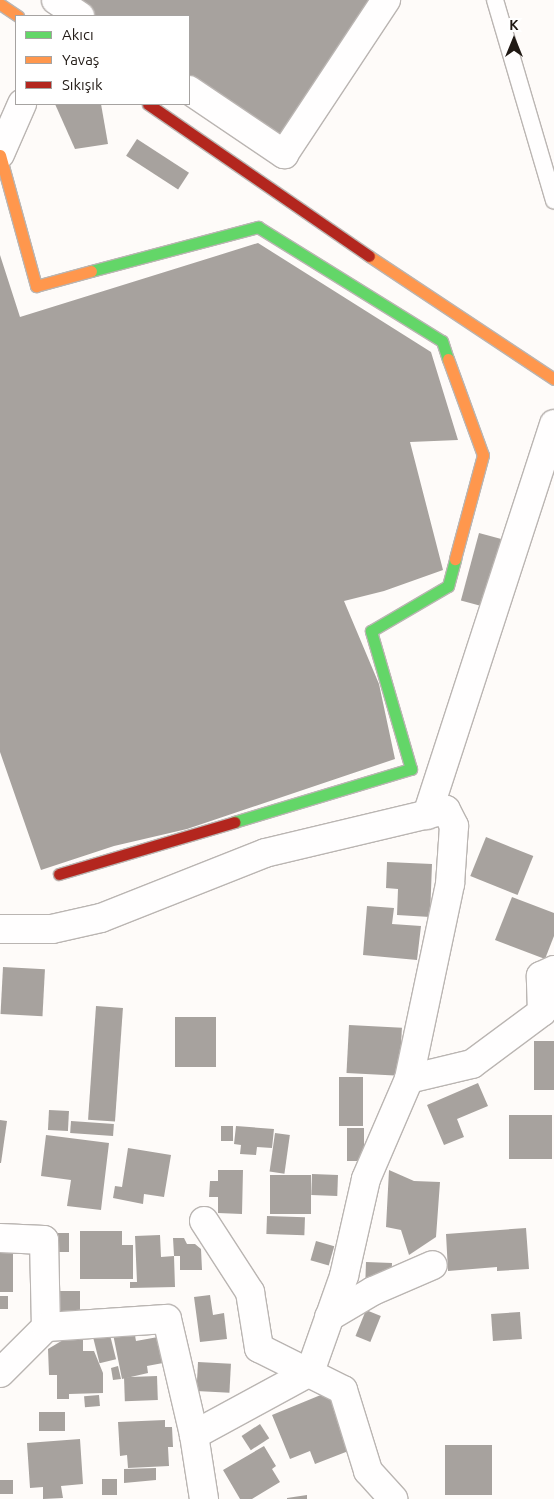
<!DOCTYPE html>
<meta charset="utf-8">
<style>
body{margin:0}
#map{position:relative;width:554px;height:1499px;overflow:hidden;background:#fefbf9;font-family:Ubuntu,sans-serif}
div>[style]{position:absolute}
.building>*{inset:0;background:#a7a29e;transform-origin:0 0}
.roads{filter:drop-shadow(1px 0 #bab5b2) drop-shadow(-1px 0 #bab5b2) drop-shadow(0 1px #bab5b2) drop-shadow(0 -1px #bab5b2)}
.lane>*{height:16px;margin:-8px;padding:0 8px;transform-origin:8px;border-radius:8px;background:#fffefe}
.street>*{height:28px;margin:-14px;padding:0 14px;transform-origin:14px;border-radius:14px;background:#fffefe}
.fast>*{height:11px;margin:-5.5px;padding:0 5.5px;transform-origin:5.5px;border-radius:5.5px;background:#63d668}
.slow>*{height:11px;margin:-5.5px;padding:0 5.5px;transform-origin:5.5px;border-radius:5.5px;background:#ff974d}
.jam>*{height:11px;margin:-5.5px;padding:0 5.5px;transform-origin:5.5px;border-radius:5.5px;background:#b3261e}
span{translate:-50% -50%;white-space:nowrap;text-align:center;line-height:1.15;-webkit-text-stroke:5px #fff;paint-order:stroke}
.legend{position:absolute;left:15px;top:15px;width:175px;height:90px;box-sizing:border-box;background:#fff;border:1px solid #a6a3a1;margin:0;padding:6px 9px;list-style:none;font-size:15px;color:#201914}
.legend li{display:flex;align-items:center;gap:10px;height:25px}
.legend b{width:25px;border:1px solid #a6a3a1}
.north{position:absolute;left:489px;top:15px;width:50px;height:50px;-webkit-text-stroke:4px #fff;paint-order:stroke;rotate:0deg;font-size:14px;font-weight:700;line-height:20px;text-align:center;color:#201914}
.north::after{content:'';display:block;margin:auto;width:18px;height:22px;background:#201914;clip-path:polygon(50% 0,100% 100%,50% 72%,0 100%)}
</style>
<div id="map">
<div class="building">
<div style="clip-path:polygon(69px 0,369px 0,280px 142px,189px 80px,189px 16px,93px 16px)"></div>
<div style="clip-path:polygon(55px 104px,101px 104px,108px 144px,75px 149px)"></div>
<div style="left:137px;top:139px;width:62px;height:20px;rotate:33deg"></div>
<div style="clip-path:polygon(258px 243px,431px 352px,458px 440px,410px 442px,443px 570px,384px 591px,344px 601px,379px 684px,395px 759px,187px 829px,114px 846px,41px 870px,0 752px,0 255px,20px 317px)"></div>
<div style="left:479px;top:533px;width:24px;height:70px;rotate:15deg"></div>
<div style="left:486px;top:837px;width:51px;height:42px;rotate:22deg"></div>
<div style="clip-path:polygon(387px 862px,432px 864px,430px 917px,397px 915px,398px 889px,386px 888px)"></div>
<div style="clip-path:polygon(512px 897px,554px 913px,554px 936px,545px 959px,495px 940px)"></div>
<div style="clip-path:polygon(367px 906px,394px 908px,392px 924px,421px 926px,417px 960px,363px 955px)"></div>
<div style="left:3px;top:967px;width:42px;height:47px;rotate:3deg"></div>
<div style="left:96px;top:1006px;width:27px;height:114px;rotate:4deg"></div>
<div style="left:175px;top:1017px;width:41px;height:50px"></div>
<div style="left:349px;top:1025px;width:53px;height:48px;rotate:3deg"></div>
<div style="left:554px;top:1041px;width:49px;height:20px;rotate:90deg"></div>
<div style="left:339px;top:1077px;width:24px;height:49px"></div>
<div style="clip-path:polygon(478px 1083px,488px 1106px,457px 1119px,464px 1137px,444px 1145px,427px 1105px)"></div>
<div style="left:49px;top:1110px;width:20px;height:20px;rotate:3deg"></div>
<div style="left:509px;top:1115px;width:43px;height:44px"></div>
<div style="clip-path:polygon(0 1120px,7px 1121px,1px 1163px,0 1163px)"></div>
<div style="left:71px;top:1121px;width:43px;height:12px;rotate:4deg"></div>
<div style="left:221px;top:1126px;width:12px;height:15px"></div>
<div style="clip-path:polygon(236px 1126px,274px 1129px,272px 1148px,257px 1147px,256px 1155px,240px 1154px,241px 1145px,234px 1144px)"></div>
<div style="left:347px;top:1128px;width:17px;height:33px"></div>
<div style="left:275px;top:1133px;width:15px;height:39px;rotate:8deg"></div>
<div style="clip-path:polygon(46px 1135px,109px 1143px,101px 1210px,67px 1206px,71px 1180px,41px 1176px)"></div>
<div style="clip-path:polygon(128px 1148px,171px 1155px,164px 1197px,144px 1194px,143px 1204px,113px 1198px,115px 1186px,122px 1187px)"></div>
<div style="clip-path:polygon(218px 1170px,243px 1170px,242px 1214px,218px 1213px,218px 1197px,209px 1197px,210px 1181px,218px 1181px)"></div>
<div style="clip-path:polygon(389px 1170px,414px 1181px,440px 1182px,436px 1237px,409px 1255px,401px 1230px,386px 1227px)"></div>
<div style="left:312px;top:1174px;width:26px;height:21px;rotate:2deg"></div>
<div style="left:270px;top:1175px;width:41px;height:39px"></div>
<div style="left:267px;top:1216px;width:38px;height:18px;rotate:2deg"></div>
<div style="clip-path:polygon(526px 1228px,529px 1269px,497px 1271px,497px 1267px,448px 1271px,446px 1234px)"></div>
<div style="clip-path:polygon(80px 1231px,122px 1231px,122px 1245px,133px 1245px,133px 1279px,80px 1279px)"></div>
<div style="left:69px;top:1233px;width:19px;height:13px;rotate:90deg"></div>
<div style="clip-path:polygon(160px 1235px,161px 1257px,174px 1256px,173px 1238px,184px 1238px,187px 1244px,195px 1244px,201px 1249px,202px 1270px,180px 1270px,180px 1256px,174px 1256px,175px 1287px,130px 1288px,130px 1282px,137px 1282px,135px 1236px)"></div>
<div style="left:316px;top:1241px;width:19px;height:20px;rotate:16deg"></div>
<div style="left:0;top:1247px;width:13px;height:45px"></div>
<div style="left:366px;top:1262px;width:26px;height:16px;rotate:2deg"></div>
<div style="left:60px;top:1291px;width:20px;height:22px"></div>
<div style="clip-path:polygon(210px 1295px,213px 1315px,224px 1313px,227px 1339px,200px 1342px,194px 1297px)"></div>
<div style="left:0;top:1296px;width:8px;height:13px"></div>
<div style="left:366px;top:1310px;width:16px;height:28px;rotate:22deg"></div>
<div style="left:520px;top:1312px;width:27px;height:29px;rotate:86deg"></div>
<div style="clip-path:polygon(134px 1330px,136px 1341px,158px 1337px,163px 1363px,147px 1366px,148px 1373px,122px 1379px,113px 1334px)"></div>
<div style="left:110px;top:1335px;width:25px;height:17px;rotate:76deg"></div>
<div style="clip-path:polygon(63px 1340px,83px 1340px,83px 1351px,94px 1351px,103px 1373px,103px 1393px,69px 1394px,69px 1399px,57px 1399px,57px 1375px,49px 1375px,48px 1349px)"></div>
<div style="left:198px;top:1362px;width:33px;height:29px;rotate:3deg"></div>
<div style="clip-path:polygon(118px 1366px,121px 1379px,113px 1380px,111px 1368px)"></div>
<div style="left:157px;top:1376px;width:24px;height:33px;rotate:88deg"></div>
<div style="clip-path:polygon(328px 1392px,351px 1450px,315px 1464px,310px 1451px,290px 1459px,272px 1415px)"></div>
<div style="left:99px;top:1395px;width:11px;height:15px;rotate:85deg"></div>
<div style="left:39px;top:1412px;width:26px;height:19px"></div>
<div style="clip-path:polygon(165px 1420px,165px 1427px,172px 1427px,173px 1447px,168px 1447px,169px 1466px,128px 1468px,127px 1455px,120px 1456px,118px 1422px)"></div>
<div style="left:260px;top:1424px;width:17px;height:22px;rotate:57deg"></div>
<div style="clip-path:polygon(80px 1439px,83px 1484px,61px 1486px,63px 1498px,43px 1499px,43px 1487px,30px 1488px,27px 1443px)"></div>
<div style="left:445px;top:1445px;width:47px;height:50px"></div>
<div style="clip-path:polygon(264px 1446px,276px 1466px,272px 1469px,280px 1482px,252px 1499px,240px 1499px,223px 1470px)"></div>
<div style="clip-path:polygon(156px 1468px,156px 1480px,124px 1483px,124px 1469px)"></div>
<div style="left:102px;top:1479px;width:15px;height:16px"></div>
<div style="left:0;top:1480px;width:13px;height:14px"></div>
<div style="clip-path:polygon(307px 1495px,307px 1499px,287px 1499px,287px 1498px)"></div>
</div>
<div class="roads">
<div class="lane">
<div style="left:495px;top:0;width:209px;rotate:73.6deg"></div>
</div>
<div class="street">
<div style="left:56px;top:0;width:29px;rotate:34deg"></div>
<div style="left:189px;top:90px;width:115px;rotate:34deg"></div>
<div style="left:284px;top:154px;width:185px;rotate:-56.5deg"></div>
<div style="left:0;top:154px;width:55px;rotate:-66.3deg"></div>
<div style="left:427px;top:815px;width:411px;rotate:-72deg"></div>
<div style="left:0;top:929px;width:52px"></div>
<div style="left:52px;top:929px;width:50px;rotate:-12.7deg"></div>
<div style="left:101px;top:918px;width:176px;rotate:-21.6deg"></div>
<div style="left:265px;top:853px;width:186px;rotate:-13.4deg"></div>
<div style="left:446px;top:810px;width:18px;rotate:63deg"></div>
<div style="left:454px;top:826px;width:58px;rotate:93.9deg"></div>
<div style="left:450px;top:884px;width:199px;rotate:101.9deg"></div>
<div style="left:409px;top:1079px;width:109px;rotate:113.3deg"></div>
<div style="left:366px;top:1179px;width:99px;rotate:102.8deg"></div>
<div style="left:344px;top:1276px;width:102px;rotate:109.5deg"></div>
<div style="left:310px;top:1372px;width:132px;rotate:151.5deg"></div>
<div style="left:542px;top:1012px;width:36px;rotate:-92deg"></div>
<div style="left:541px;top:976px;width:14px;rotate:-25deg"></div>
<div style="left:409px;top:1079px;width:65px;rotate:-13.4deg"></div>
<div style="left:472px;top:1064px;width:87px;rotate:-36.6deg"></div>
<div style="left:204px;top:1221px;width:85px;rotate:57.1deg"></div>
<div style="left:250px;top:1292px;width:57px;rotate:80.9deg"></div>
<div style="left:259px;top:1348px;width:94px;rotate:26.6deg"></div>
<div style="left:343px;top:1390px;width:85px;rotate:72.8deg"></div>
<div style="left:368px;top:1471px;width:38px;rotate:48deg"></div>
<div style="left:0;top:1238px;width:44px;rotate:2.6deg"></div>
<div style="left:44px;top:1240px;width:87px;rotate:88.7deg"></div>
<div style="left:329px;top:1317px;width:51px;rotate:-30.6deg"></div>
<div style="left:373px;top:1291px;width:65px;rotate:-23.4deg"></div>
<div style="left:0;top:1373px;width:65px;rotate:-45deg"></div>
<div style="left:46px;top:1327px;width:121px;rotate:-3.8deg"></div>
<div style="left:167px;top:1319px;width:119px;rotate:76.9deg"></div>
<div style="left:194px;top:1435px;width:65px;rotate:81.1deg"></div>
</div>
<div class="fast">
<div style="left:91px;top:271px;width:173px;rotate:-14.8deg"></div>
<div style="left:258px;top:227px;width:216px;rotate:31.8deg"></div>
<div style="left:442px;top:341px;width:19px;rotate:72deg"></div>
<div style="left:234px;top:822px;width:185px;rotate:-16.7deg"></div>
<div style="left:411px;top:769px;width:144px;rotate:-106.2deg"></div>
<div style="left:371px;top:631px;width:89px;rotate:-30.3deg"></div>
<div style="left:448px;top:586px;width:28px;rotate:-75deg"></div>
</div>
<div class="slow">
<div style="left:0;top:4px;width:22px;rotate:34deg"></div>
<div style="left:0;top:155px;width:136px;rotate:74.6deg"></div>
<div style="left:36px;top:286px;width:57px;rotate:-15.3deg"></div>
<div style="left:369px;top:256px;width:222px;rotate:33.6deg"></div>
<div style="left:448px;top:359px;width:102px;rotate:70deg"></div>
<div style="left:483px;top:455px;width:108px;rotate:105.1deg"></div>
</div>
<div class="jam">
<div style="left:148px;top:104px;width:268px;rotate:34.5deg"></div>
<div style="left:59px;top:874px;width:183px;rotate:-16.5deg"></div>
</div>
</div>
<ul class="legend">
<li><b style="height:6px;background:#63d668"></b>Akıcı</li>
<li><b style="height:6px;background:#ff974d"></b>Yavaş</li>
<li><b style="height:6px;background:#b3261e"></b>Sıkışık</li>
</ul>
<div class="north">K</div>
</div>
